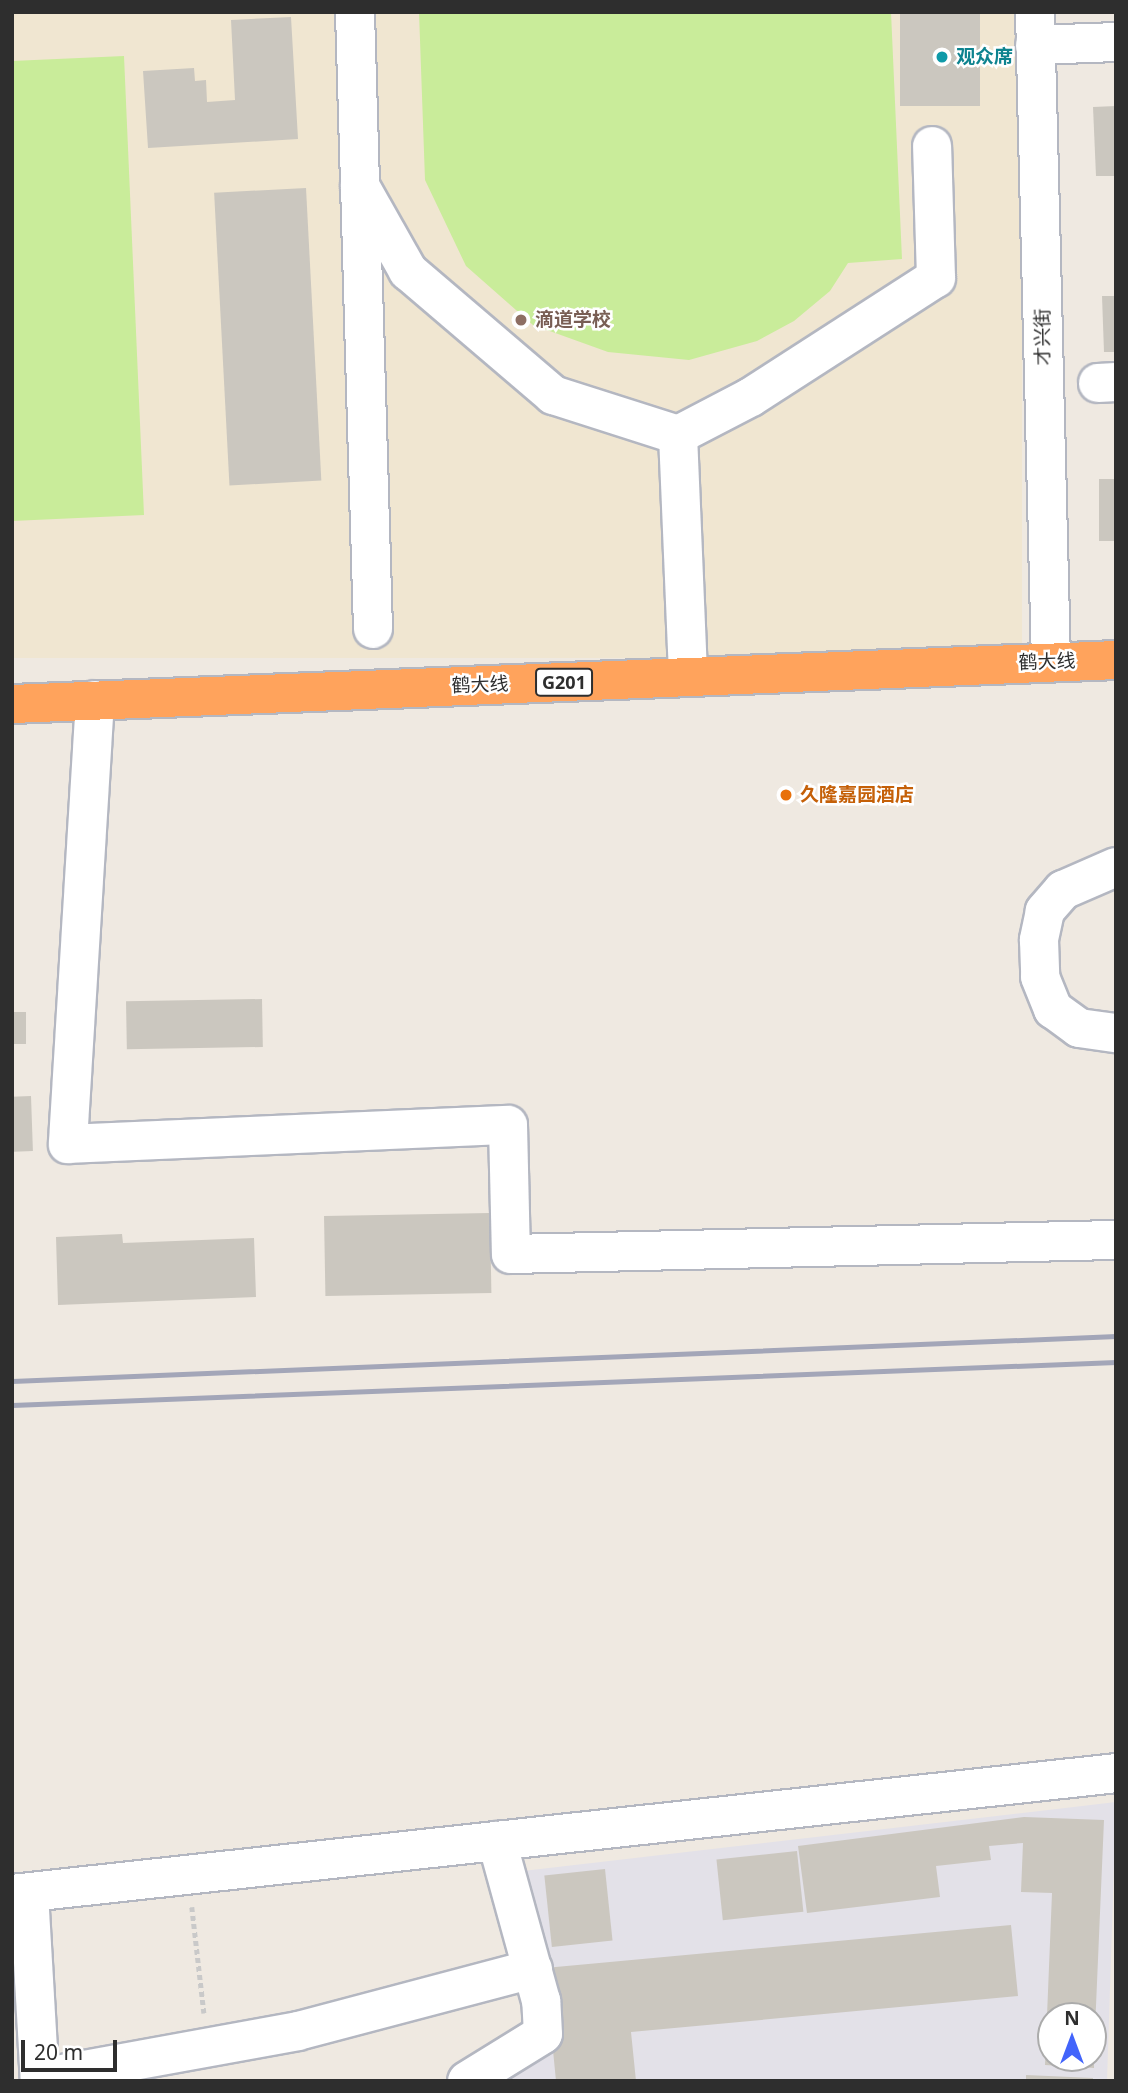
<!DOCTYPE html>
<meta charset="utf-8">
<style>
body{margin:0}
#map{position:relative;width:1128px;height:2093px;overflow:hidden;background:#efe9e1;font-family:"Noto Sans","Noto Sans SC",sans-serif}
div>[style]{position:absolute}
.industrial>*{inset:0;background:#e3e1e8}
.education>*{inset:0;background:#f0e6d1;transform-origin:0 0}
.pitch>*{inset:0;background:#c9ec9a}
.building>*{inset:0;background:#cbc7bf;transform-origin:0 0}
.path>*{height:4.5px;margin-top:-2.25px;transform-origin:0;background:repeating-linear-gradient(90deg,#c9c9c9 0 5px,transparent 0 8.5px)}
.roads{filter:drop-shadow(2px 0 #b4b7c1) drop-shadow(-2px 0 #b4b7c1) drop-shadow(0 2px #b4b7c1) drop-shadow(0 -2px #b4b7c1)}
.minor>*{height:38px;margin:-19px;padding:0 19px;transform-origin:19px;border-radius:19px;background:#fff}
.highway>*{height:38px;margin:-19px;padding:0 19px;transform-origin:19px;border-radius:19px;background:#ffa35c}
.rail>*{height:5px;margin:-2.5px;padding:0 2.5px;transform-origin:2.5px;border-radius:2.5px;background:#a3a6b8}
.dots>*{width:19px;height:19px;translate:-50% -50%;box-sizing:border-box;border:4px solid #fff;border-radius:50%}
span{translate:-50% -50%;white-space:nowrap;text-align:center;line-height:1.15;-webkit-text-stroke:5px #fff;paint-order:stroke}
.shield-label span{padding:2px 5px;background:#fff;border:2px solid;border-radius:5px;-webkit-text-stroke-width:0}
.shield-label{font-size:18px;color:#2e2e2e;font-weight:700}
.culture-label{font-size:19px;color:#0d838f;font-weight:700}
.left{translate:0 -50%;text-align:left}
.education-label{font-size:19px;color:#785e54;font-weight:700}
.street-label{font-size:19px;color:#2e2e2e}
.food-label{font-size:19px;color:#c56008;font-weight:700}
.frame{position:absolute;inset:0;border:14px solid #2e2e2e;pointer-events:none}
.north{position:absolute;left:1037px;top:2002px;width:70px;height:70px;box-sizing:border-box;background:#fff;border:2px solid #ababab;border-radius:50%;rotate:0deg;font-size:19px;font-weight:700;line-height:28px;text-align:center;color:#2e2e2e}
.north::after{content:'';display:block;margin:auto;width:24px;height:32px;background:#4264fb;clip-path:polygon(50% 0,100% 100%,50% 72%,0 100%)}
.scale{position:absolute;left:21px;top:2040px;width:96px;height:32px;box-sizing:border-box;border:4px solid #2e2e2e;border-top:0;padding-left:9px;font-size:21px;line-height:24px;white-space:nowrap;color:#2e2e2e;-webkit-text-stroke:5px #fff;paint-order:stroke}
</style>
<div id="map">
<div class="industrial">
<div style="clip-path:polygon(evenodd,1116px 1802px,1107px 2081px,491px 2081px,551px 2044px,523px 1871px,1116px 1802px,1051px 2016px,1093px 2016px,1093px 2058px,1051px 2058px,1051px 2016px)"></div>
</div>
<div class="education">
<div style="left:12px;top:12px;width:1010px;height:646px"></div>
</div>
<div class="pitch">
<div style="clip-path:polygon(419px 12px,891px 12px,902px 259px,848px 263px,830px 291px,794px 321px,757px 341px,689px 360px,608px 352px,533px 325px,466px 266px,425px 180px)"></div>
<div style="clip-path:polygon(124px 56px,144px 515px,12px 521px,12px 61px)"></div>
</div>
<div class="building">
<div style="left:900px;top:12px;width:80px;height:94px"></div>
<div style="clip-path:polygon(291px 17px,298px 139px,148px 148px,143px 71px,194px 68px,195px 81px,206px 80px,207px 102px,235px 100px,231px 20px)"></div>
<div style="clip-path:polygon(1116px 106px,1116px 176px,1096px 176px,1093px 107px)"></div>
<div style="left:306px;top:188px;width:293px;height:92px;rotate:87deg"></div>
<div style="clip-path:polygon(1102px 296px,1116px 296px,1116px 352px,1104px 352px)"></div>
<div style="left:1099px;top:479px;width:17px;height:62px"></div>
<div style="left:262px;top:999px;width:48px;height:136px;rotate:89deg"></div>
<div style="left:12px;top:1012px;width:14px;height:32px"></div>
<div style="left:31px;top:1096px;width:55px;height:19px;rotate:88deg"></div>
<div style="left:490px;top:1213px;width:80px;height:166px;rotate:89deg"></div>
<div style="clip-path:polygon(122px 1234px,123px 1243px,254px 1238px,256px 1297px,58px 1305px,56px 1237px)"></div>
<div style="clip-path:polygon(1024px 1817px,1104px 1820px,1095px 2029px,1093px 2016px,1051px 2016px,1051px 2058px,1094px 2058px,1094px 2068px,1045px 2065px,1052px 1893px,1021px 1892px,1023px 1843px,989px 1846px,991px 1860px,936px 1866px,940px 1897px,807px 1913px,798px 1846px)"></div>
<div style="left:797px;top:1851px;width:61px;height:81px;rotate:84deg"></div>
<div style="left:605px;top:1869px;width:72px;height:61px;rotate:84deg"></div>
<div style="clip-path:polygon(1011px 1925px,1018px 1996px,631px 2032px,636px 2081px,556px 2081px,545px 1968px)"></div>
<div style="clip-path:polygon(1026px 2075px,1093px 2078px,1093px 2081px,1026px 2081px)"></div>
</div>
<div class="path">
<div style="left:192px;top:1907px;width:107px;rotate:83.5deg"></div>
</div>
<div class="roads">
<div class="minor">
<div style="left:355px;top:12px;width:617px;rotate:88.33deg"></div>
<div style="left:1035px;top:12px;width:650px;rotate:88.59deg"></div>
<div style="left:1035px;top:45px;width:81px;rotate:-2.1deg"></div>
<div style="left:360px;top:186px;width:98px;rotate:60.5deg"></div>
<div style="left:408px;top:271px;width:191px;rotate:40.5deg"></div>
<div style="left:553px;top:395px;width:131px;rotate:17.7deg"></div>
<div style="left:678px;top:435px;width:82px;rotate:-27.5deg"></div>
<div style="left:751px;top:397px;width:220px;rotate:-32.8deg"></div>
<div style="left:936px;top:278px;width:132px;rotate:-91.7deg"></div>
<div style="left:1098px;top:383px;width:18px;rotate:-3deg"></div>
<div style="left:678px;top:435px;width:242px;rotate:87.6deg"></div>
<div style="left:95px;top:700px;width:445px;rotate:93.5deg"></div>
<div style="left:68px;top:1144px;width:440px;rotate:-2.5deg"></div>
<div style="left:508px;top:1125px;width:129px;rotate:88.7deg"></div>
<div style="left:511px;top:1254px;width:605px;rotate:-1.33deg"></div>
<div style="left:1116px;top:867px;width:58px;rotate:156.5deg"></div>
<div style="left:1063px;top:890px;width:28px;rotate:131deg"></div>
<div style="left:1045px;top:911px;width:30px;rotate:102deg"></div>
<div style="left:1039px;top:940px;width:37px;rotate:88deg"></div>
<div style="left:1040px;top:977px;width:35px;rotate:68deg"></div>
<div style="left:1053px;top:1009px;width:32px;rotate:36deg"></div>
<div style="left:1079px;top:1028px;width:37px;rotate:8deg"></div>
<div style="left:29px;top:1893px;width:188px;rotate:86.7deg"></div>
<div style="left:12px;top:1894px;width:1111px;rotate:-6.25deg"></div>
<div style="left:40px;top:2078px;width:262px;rotate:-10.3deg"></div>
<div style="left:298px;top:2031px;width:243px;rotate:-14.8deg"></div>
<div style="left:467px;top:2081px;width:89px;rotate:-31.7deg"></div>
<div style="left:543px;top:2034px;width:33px;rotate:-93deg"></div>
<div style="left:541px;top:2001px;width:166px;rotate:-105.4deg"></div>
</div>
<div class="highway">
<div style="left:12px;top:704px;width:1105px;rotate:-2.28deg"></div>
</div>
</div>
<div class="rail">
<div style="left:12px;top:1381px;width:1105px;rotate:-2.33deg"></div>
<div style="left:12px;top:1405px;width:1105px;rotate:-2.23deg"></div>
</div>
<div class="dots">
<div style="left:942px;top:57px;background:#0f9aa8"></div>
<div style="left:521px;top:320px;background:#8d6e63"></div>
<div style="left:786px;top:795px;background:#e8710a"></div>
</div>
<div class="shield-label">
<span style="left:564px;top:682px">G201</span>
</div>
<div class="culture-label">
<span class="left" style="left:956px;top:57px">观众席</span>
</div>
<div class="education-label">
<span class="left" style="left:535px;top:320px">滴道学校</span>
</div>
<div class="street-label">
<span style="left:1043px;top:337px;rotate:-91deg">才兴街</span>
<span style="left:1047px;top:662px;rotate:-2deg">鹤大线</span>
<span style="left:480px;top:685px;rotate:-2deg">鹤大线</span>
</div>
<div class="food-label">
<span class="left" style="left:800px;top:795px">久隆嘉园酒店</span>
</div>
<div class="frame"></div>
<div class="north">N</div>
<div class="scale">20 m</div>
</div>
